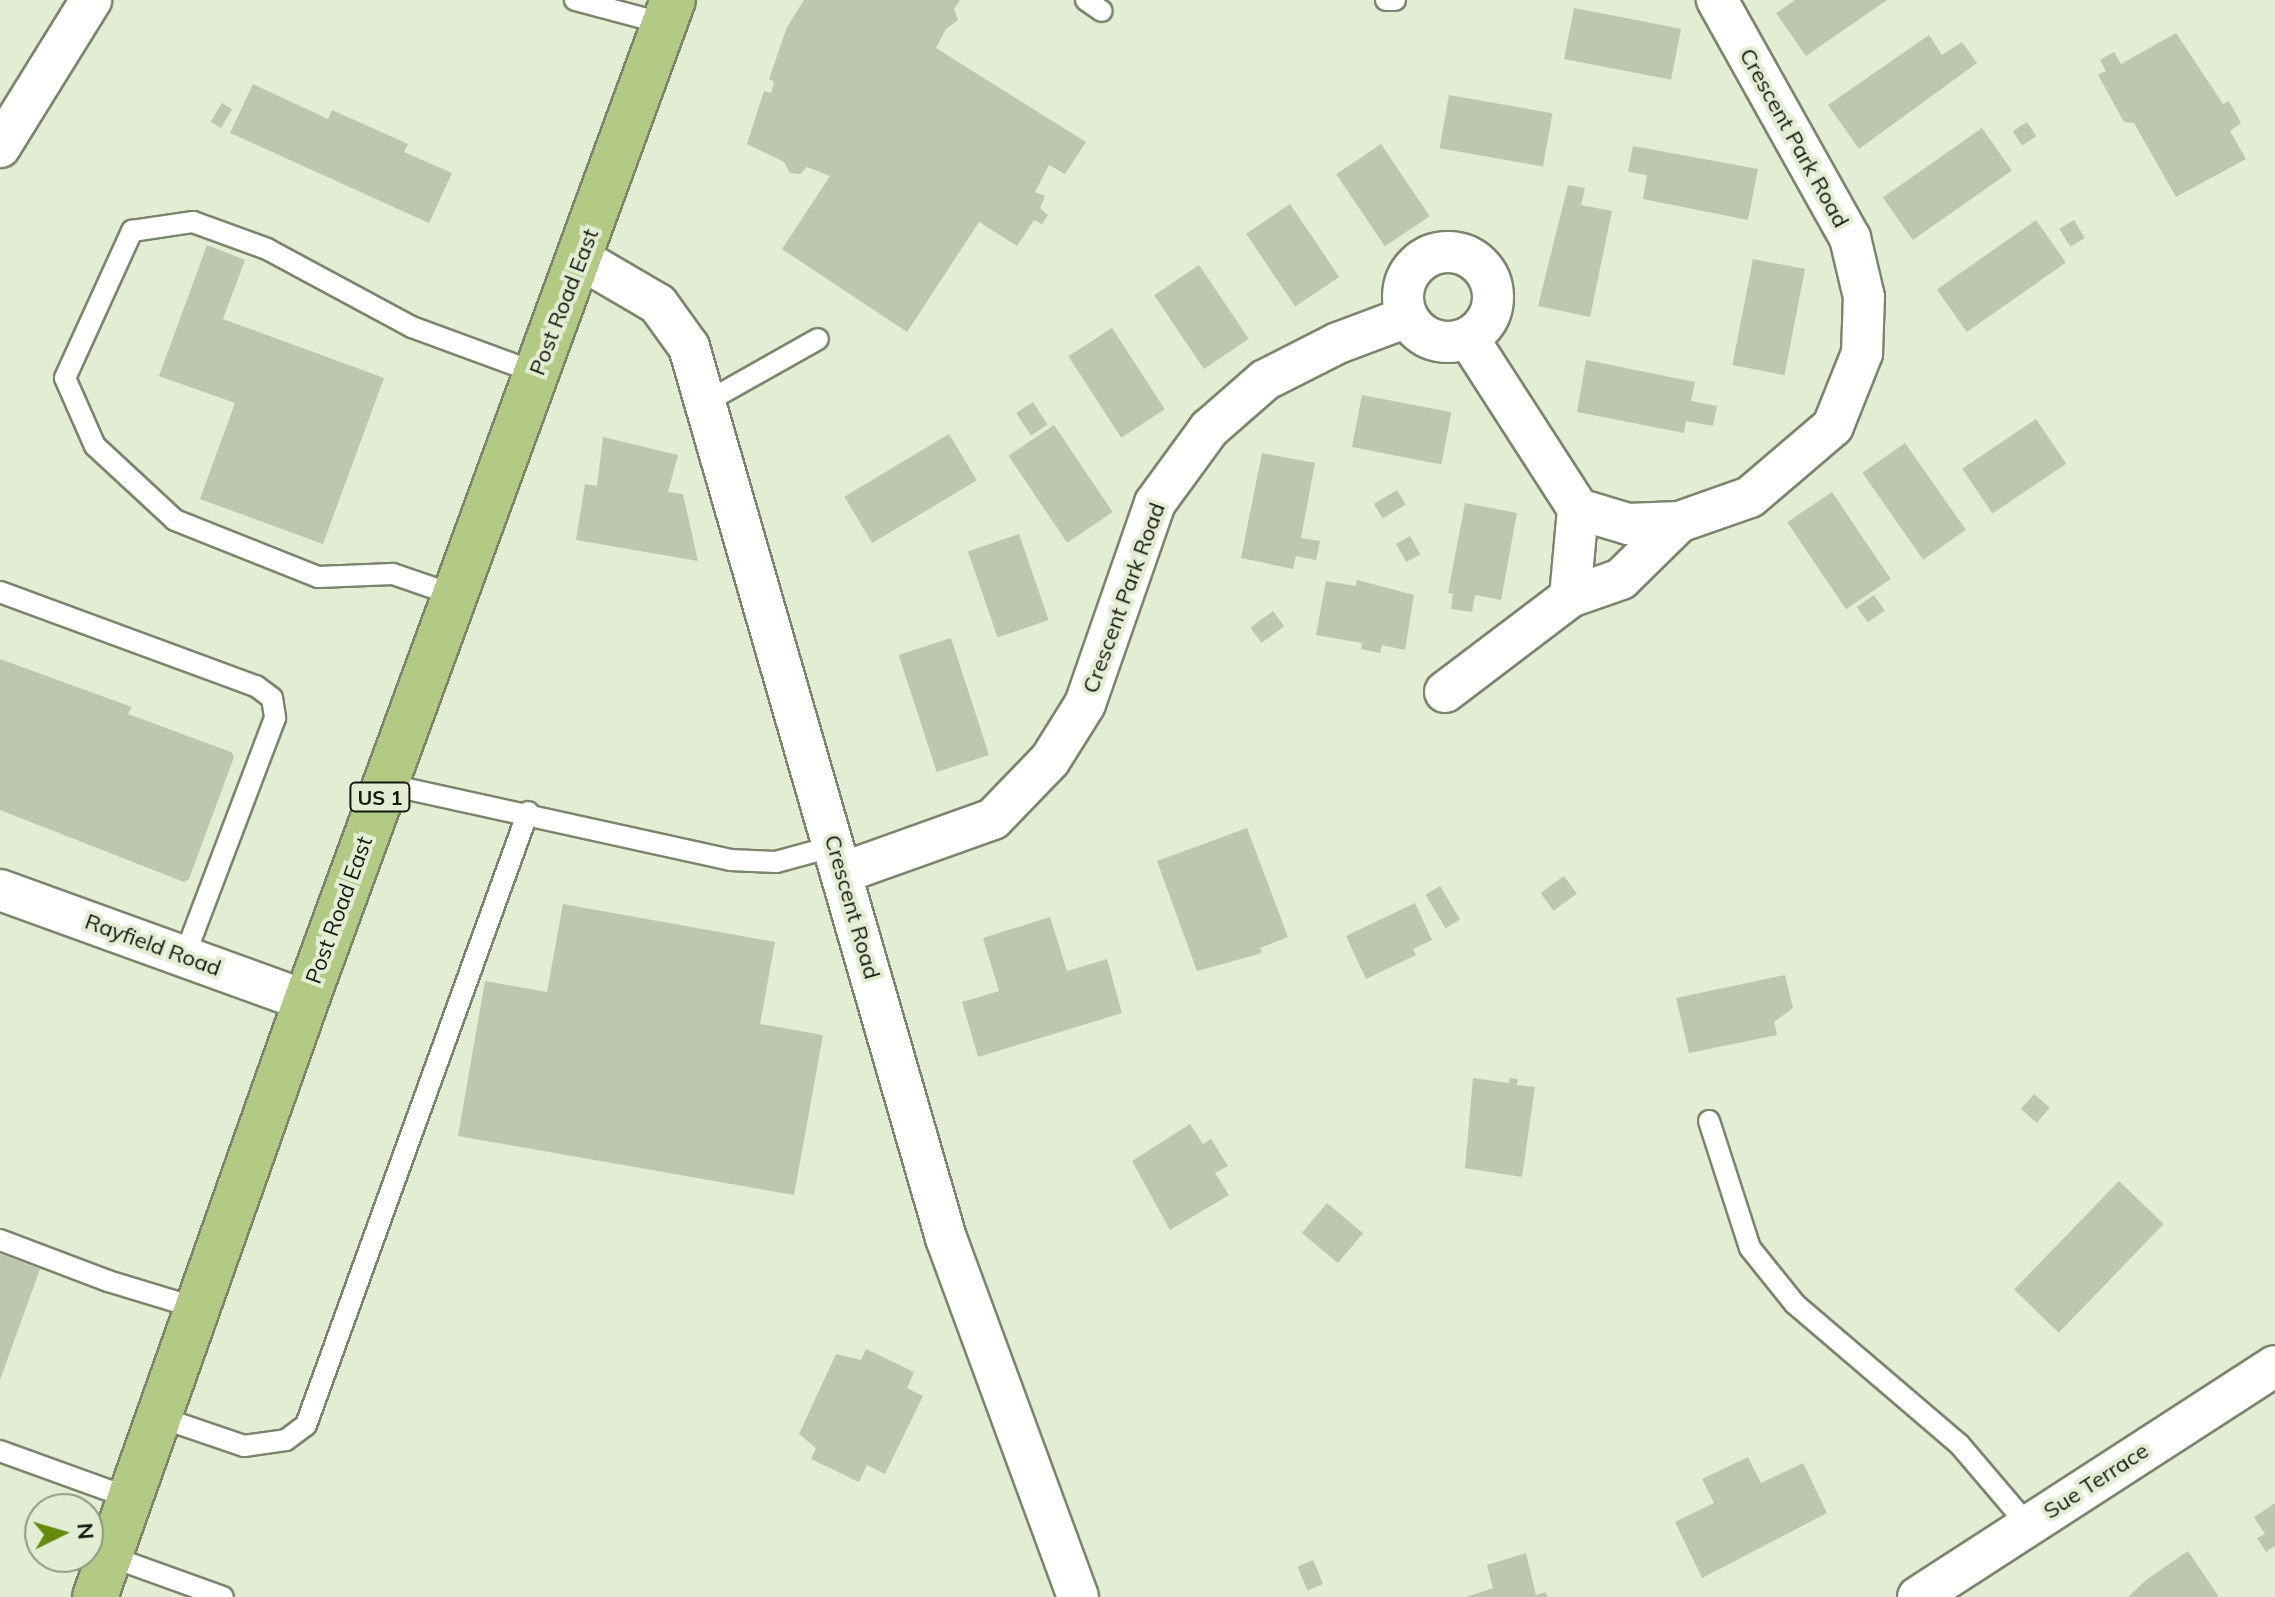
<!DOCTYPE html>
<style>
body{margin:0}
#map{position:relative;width:2275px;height:1597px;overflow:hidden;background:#e2edd3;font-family:Mulish,sans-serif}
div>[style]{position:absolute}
.building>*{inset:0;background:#bcc7ae;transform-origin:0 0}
.roads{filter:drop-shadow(2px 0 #7b856d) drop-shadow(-2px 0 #7b856d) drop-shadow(0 2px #7b856d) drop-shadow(0 -2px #7b856d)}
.service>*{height:20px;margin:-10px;padding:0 10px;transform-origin:10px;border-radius:10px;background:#fff}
.minor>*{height:40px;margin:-20px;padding:0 20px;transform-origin:20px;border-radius:20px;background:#fff}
.minor>.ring{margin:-20px;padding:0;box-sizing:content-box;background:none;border:40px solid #fff;border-radius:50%}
.primary>*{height:44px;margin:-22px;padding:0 22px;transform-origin:22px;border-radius:22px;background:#b3ca85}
span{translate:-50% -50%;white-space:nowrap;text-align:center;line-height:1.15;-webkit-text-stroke:8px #e2edd3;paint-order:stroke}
.shield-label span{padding:2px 6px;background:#e2edd3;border:2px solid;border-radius:6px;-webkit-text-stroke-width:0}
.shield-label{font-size:20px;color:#15180f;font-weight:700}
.street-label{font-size:22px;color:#15180f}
.north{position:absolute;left:24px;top:1493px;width:80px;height:80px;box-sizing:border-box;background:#e2edd3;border:2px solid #909885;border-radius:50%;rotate:85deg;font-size:22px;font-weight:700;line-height:32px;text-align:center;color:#15180f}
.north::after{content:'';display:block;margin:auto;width:28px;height:36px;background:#66890e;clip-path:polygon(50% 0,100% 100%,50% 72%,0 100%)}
</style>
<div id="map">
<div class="building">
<div style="clip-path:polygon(804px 0,960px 0,954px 9px,958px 20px,946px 29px,936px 48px,1086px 142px,1065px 174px,1049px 165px,1035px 192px,1045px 196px,1040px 208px,1048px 215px,1042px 224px,1034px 220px,1017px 246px,979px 222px,907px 332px,782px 249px,830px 176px,807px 167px,800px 174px,790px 173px,784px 162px,747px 144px,764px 91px,771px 93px,774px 82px,769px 79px,787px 27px)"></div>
<div style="clip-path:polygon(1795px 0,1887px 0,1806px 56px,1776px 13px)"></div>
<div style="left:1574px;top:8px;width:109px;height:52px;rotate:11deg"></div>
<div style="clip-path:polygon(2176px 33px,2223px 104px,2229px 101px,2241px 123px,2230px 131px,2246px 159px,2176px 197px,2134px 123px,2124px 122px,2098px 75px,2106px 71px,2100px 60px,2114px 52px,2121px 64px)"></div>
<div style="clip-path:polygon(1929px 35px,1942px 55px,1962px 42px,1977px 63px,1859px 149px,1828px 105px)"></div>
<div style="clip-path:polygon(253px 84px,328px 119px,332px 110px,408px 144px,404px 152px,452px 173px,429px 223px,230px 133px)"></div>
<div style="left:1449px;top:95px;width:105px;height:54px;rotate:10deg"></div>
<div style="left:222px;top:103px;width:12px;height:22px;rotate:31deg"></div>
<div style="left:2027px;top:122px;width:17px;height:17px;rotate:57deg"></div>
<div style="left:1982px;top:128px;width:52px;height:121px;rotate:55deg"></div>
<div style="left:1381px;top:144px;width:87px;height:54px;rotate:56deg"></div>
<div style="clip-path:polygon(1633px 146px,1758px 169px,1748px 220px,1643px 199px,1647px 175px,1628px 172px)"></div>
<div style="clip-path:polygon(1568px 185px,1585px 188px,1581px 205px,1612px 211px,1590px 317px,1538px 306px)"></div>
<div style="left:1290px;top:204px;width:88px;height:53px;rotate:56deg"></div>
<div style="left:2036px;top:220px;width:52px;height:121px;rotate:55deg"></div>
<div style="left:2074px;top:220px;width:21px;height:17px;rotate:59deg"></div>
<div style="clip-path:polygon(207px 245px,245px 260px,223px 319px,384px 378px,323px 544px,200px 499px,235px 403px,159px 376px)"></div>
<div style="left:1753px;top:259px;width:53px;height:108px;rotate:11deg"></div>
<div style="left:1199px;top:265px;width:89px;height:54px;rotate:56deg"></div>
<div style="left:1112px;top:328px;width:97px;height:52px;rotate:57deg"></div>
<div style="clip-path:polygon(1586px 360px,1695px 382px,1691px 401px,1717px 406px,1713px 426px,1686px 421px,1684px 433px,1577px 412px)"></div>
<div style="left:1362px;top:395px;width:91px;height:53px;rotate:11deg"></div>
<div style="left:1033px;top:402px;width:27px;height:20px;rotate:57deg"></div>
<div style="left:2036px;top:419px;width:54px;height:89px;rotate:56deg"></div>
<div style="left:1054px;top:425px;width:105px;height:55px;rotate:56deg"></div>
<div style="left:949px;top:434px;width:54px;height:122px;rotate:59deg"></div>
<div style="clip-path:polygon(603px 437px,678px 455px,668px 492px,683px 494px,698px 561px,576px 540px,585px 484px,597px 486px)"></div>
<div style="left:1905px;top:443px;width:106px;height:52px;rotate:55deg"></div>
<div style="clip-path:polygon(1262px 453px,1315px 463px,1301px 538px,1320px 541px,1316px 560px,1296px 556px,1293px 569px,1241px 558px)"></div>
<div style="left:1397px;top:490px;width:17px;height:27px;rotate:59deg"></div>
<div style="left:1832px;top:492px;width:105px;height:54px;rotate:56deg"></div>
<div style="clip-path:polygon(1465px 503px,1517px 513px,1501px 600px,1475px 595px,1472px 612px,1451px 609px,1453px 594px,1448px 593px)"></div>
<div style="left:1019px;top:534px;width:91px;height:54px;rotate:71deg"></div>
<div style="left:1410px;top:536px;width:21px;height:16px;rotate:61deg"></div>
<div style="clip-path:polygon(1357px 580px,1414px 595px,1405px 650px,1382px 645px,1380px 653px,1361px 649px,1362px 643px,1316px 635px,1326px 581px,1356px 586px)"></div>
<div style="left:1874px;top:595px;width:19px;height:21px;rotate:55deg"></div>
<div style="left:1273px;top:611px;width:19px;height:28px;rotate:54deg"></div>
<div style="left:951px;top:638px;width:123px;height:55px;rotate:72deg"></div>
<div style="clip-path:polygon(0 659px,132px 707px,128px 714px,231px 752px,234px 757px,189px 879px,184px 882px,0 810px)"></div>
<div style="clip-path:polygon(1247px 828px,1288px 937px,1260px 948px,1262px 953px,1197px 971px,1157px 861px)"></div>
<div style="left:1564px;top:876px;width:22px;height:29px;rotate:54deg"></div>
<div style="left:1440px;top:886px;width:39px;height:17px;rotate:59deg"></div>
<div style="clip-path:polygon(1415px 903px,1432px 940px,1413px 949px,1416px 955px,1366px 979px,1346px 936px)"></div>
<div style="clip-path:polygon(563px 904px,775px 942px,760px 1024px,823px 1035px,794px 1195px,458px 1136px,485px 981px,547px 992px)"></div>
<div style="clip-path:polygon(1050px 917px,1067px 971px,1107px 959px,1122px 1013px,978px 1057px,962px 1002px,999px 991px,983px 938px)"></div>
<div style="clip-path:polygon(1785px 975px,1793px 1008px,1774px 1022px,1777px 1035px,1689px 1053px,1676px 998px)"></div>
<div style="clip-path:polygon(1473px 1078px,1509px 1083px,1510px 1078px,1518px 1079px,1517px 1085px,1535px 1087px,1522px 1177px,1465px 1168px)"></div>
<div style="left:2034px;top:1094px;width:21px;height:20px;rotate:41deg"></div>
<div style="clip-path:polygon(1190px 1124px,1203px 1144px,1211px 1139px,1228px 1166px,1215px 1173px,1229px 1195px,1170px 1230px,1132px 1161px)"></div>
<div style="left:2119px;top:1181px;width:62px;height:151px;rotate:44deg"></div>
<div style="left:1327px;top:1203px;width:47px;height:39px;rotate:40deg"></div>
<div style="clip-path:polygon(0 1254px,40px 1269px,0 1380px)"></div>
<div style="clip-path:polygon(866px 1349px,914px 1372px,907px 1388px,923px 1396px,885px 1474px,867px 1465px,859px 1482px,811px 1459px,816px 1448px,799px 1434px,836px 1354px,861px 1360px)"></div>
<div style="clip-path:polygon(1748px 1457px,1761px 1483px,1803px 1463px,1827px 1513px,1702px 1578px,1675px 1522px,1714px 1503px,1702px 1479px)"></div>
<div style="clip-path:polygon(2275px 1503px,2275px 1546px,2266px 1552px,2257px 1538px,2265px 1534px,2254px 1517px)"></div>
<div style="clip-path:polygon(2188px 1551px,2219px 1597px,2128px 1597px,2146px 1580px)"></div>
<div style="clip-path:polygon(1526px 1553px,1536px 1595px,1546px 1592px,1547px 1597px,1466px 1597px,1493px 1588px,1487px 1565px)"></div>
<div style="left:1313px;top:1560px;width:26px;height:17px;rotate:67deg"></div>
</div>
<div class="roads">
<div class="service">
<div style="left:575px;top:0;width:94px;rotate:14.8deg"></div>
<div style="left:1086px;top:0;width:19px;rotate:35deg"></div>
<div style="left:1386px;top:0;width:9px"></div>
<div style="left:708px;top:401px;width:126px;rotate:-29.4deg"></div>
<div style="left:0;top:592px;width:273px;rotate:20.2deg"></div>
<div style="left:256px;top:686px;width:20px;rotate:37deg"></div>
<div style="left:272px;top:698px;width:20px;rotate:81deg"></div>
<div style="left:275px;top:718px;width:254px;rotate:110.8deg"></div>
<div style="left:454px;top:595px;width:65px;rotate:-161deg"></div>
<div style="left:393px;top:574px;width:75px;rotate:177.7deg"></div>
<div style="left:318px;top:577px;width:154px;rotate:-158.3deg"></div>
<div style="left:175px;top:520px;width:109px;rotate:-137.2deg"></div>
<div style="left:95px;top:446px;width:74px;rotate:-113.8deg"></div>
<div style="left:65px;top:378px;width:162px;rotate:-65.5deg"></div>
<div style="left:132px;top:231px;width:62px;rotate:-8.4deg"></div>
<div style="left:193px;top:222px;width:79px;rotate:20deg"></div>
<div style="left:267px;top:249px;width:165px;rotate:28.3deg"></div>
<div style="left:412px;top:327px;width:133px;rotate:20.2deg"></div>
<div style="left:385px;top:784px;width:353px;rotate:12.4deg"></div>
<div style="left:730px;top:860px;width:46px;rotate:2.5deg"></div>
<div style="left:776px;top:862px;width:61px;rotate:-15.2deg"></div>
<div style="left:1709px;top:1121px;width:133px;rotate:72.1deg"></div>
<div style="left:1750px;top:1248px;width:72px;rotate:51.2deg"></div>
<div style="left:1795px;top:1304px;width:216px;rotate:40.5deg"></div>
<div style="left:1959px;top:1444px;width:106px;rotate:49.6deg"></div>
<div style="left:0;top:1240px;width:116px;rotate:20.8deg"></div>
<div style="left:108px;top:1281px;width:93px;rotate:16.9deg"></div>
<div style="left:159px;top:1417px;width:90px;rotate:18.8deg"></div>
<div style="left:244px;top:1446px;width:42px;rotate:-8.1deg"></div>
<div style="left:286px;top:1440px;width:25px;rotate:-37deg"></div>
<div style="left:306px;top:1425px;width:652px;rotate:-70.09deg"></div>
<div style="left:0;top:1451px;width:138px;rotate:19.9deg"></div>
<div style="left:109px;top:1556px;width:121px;rotate:19.8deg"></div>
</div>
<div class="minor">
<div style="left:0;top:147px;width:173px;rotate:-58.2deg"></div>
<div class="ring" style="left:1403px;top:252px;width:50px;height:50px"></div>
<div style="left:581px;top:259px;width:89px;rotate:30.3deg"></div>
<div style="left:658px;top:304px;width:53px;rotate:54.2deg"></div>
<div style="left:689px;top:347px;width:927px;rotate:73.91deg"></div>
<div style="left:946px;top:1238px;width:382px;rotate:69.8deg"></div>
<div style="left:1468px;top:338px;width:203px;rotate:57.2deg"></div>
<div style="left:1578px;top:509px;width:52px;rotate:16.7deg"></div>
<div style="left:1628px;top:524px;width:51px;rotate:-2.2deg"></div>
<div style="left:1679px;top:522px;width:75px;rotate:-19.4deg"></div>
<div style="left:1750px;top:497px;width:109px;rotate:-40.5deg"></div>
<div style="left:1833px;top:426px;width:79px;rotate:-68.3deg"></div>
<div style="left:1862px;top:353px;width:56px;rotate:-88deg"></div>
<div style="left:1864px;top:297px;width:61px;rotate:-103.3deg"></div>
<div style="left:1850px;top:238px;width:273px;rotate:-119.2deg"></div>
<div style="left:1570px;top:597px;width:88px;rotate:-84.8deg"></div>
<div style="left:1445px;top:692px;width:157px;rotate:-37.2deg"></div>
<div style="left:1570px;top:597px;width:54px;rotate:-19.4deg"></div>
<div style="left:1621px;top:579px;width:81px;rotate:-44.5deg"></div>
<div style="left:842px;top:873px;width:160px;rotate:-19.7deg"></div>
<div style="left:993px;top:819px;width:82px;rotate:-46deg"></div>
<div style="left:1050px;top:760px;width:66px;rotate:-58deg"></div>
<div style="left:1085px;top:704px;width:213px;rotate:-70.8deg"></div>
<div style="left:1155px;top:503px;width:92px;rotate:-53.9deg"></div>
<div style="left:1209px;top:429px;width:74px;rotate:-41.2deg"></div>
<div style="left:1265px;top:380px;width:82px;rotate:-26.9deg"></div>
<div style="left:1338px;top:343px;width:74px;rotate:-20.6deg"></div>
<div style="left:0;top:890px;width:326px;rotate:19.9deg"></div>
<div style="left:1918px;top:1597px;width:425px;rotate:-32.9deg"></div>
</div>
<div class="primary">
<div style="left:95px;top:1597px;width:632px;rotate:-70.5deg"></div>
<div style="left:306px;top:1001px;width:1066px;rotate:-69.87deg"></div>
</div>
</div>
<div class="shield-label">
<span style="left:380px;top:797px">US 1</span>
</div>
<div class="street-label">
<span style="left:1794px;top:138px;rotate:61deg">Crescent Park Road</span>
<span style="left:564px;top:302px;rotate:-69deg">Post Road East</span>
<span style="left:1124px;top:598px;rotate:-70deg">Crescent Park Road</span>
<span style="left:852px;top:907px;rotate:74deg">Crescent Road</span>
<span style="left:339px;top:910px;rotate:-70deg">Post Road East</span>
<span style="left:153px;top:945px;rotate:20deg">Rayfield Road</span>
<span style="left:2096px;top:1481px;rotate:-33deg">Sue Terrace</span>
</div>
<div class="north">N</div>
</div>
